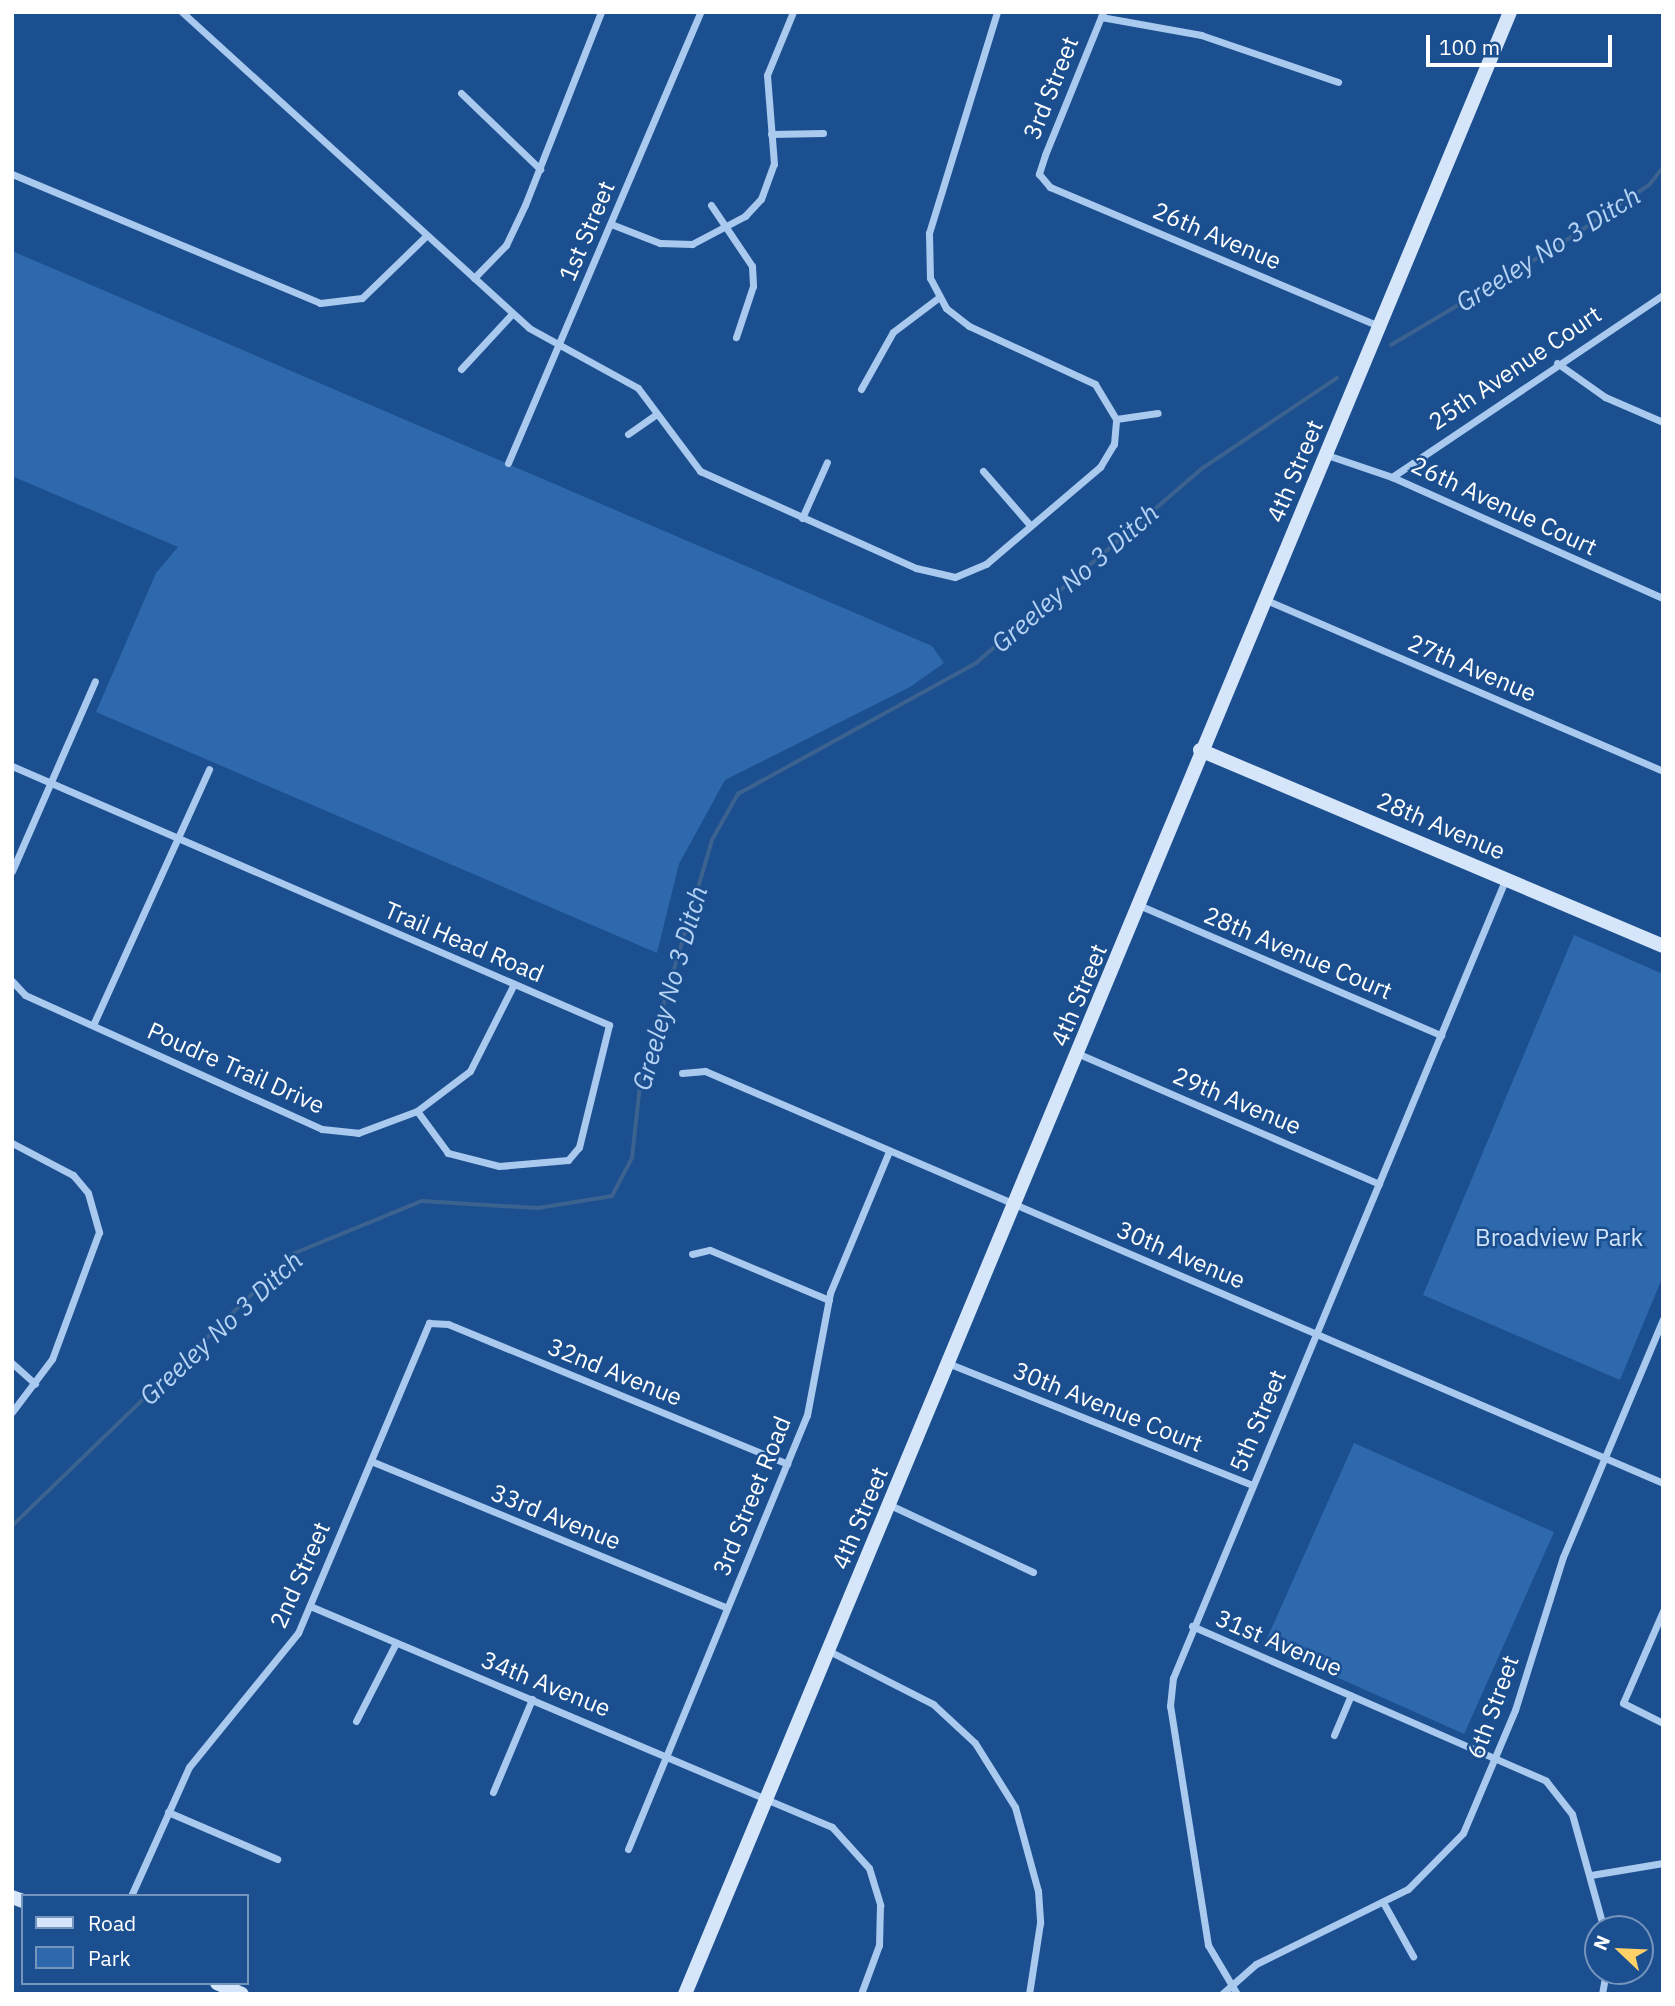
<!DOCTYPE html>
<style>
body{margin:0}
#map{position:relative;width:1675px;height:2006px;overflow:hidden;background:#1b4f8f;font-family:"IBM Plex Sans",sans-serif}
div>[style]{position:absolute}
.green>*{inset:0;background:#2e69ad;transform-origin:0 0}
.stream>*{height:3.5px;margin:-1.75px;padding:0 1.75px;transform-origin:1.75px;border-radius:1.75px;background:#3c6290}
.street>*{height:7px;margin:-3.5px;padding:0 3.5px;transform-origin:3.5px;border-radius:3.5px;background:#a9c9ee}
.secondary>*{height:14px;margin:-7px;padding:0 7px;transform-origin:7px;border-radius:7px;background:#d6e6fa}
span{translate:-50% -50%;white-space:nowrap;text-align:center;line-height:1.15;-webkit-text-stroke:5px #1b4f8f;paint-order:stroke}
.street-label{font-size:24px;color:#fff}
.park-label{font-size:24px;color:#cfe3fa}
.water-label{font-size:26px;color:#b5d3f5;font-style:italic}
.frame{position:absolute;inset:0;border:14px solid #fff;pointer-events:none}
.legend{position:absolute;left:21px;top:1894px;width:228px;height:91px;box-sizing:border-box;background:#1b4f8f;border:2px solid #7695bc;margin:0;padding:9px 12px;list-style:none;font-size:21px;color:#fff}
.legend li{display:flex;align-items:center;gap:14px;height:35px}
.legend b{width:35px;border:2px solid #7695bc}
.north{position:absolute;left:1584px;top:1915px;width:70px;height:70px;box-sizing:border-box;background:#1b4f8f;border:2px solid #7695bc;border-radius:50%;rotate:293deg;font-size:19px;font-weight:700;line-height:28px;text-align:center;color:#fff}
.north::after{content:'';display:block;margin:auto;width:24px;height:32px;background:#ffd166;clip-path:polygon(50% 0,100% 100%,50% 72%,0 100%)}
.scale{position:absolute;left:1426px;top:35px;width:186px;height:32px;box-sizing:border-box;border:4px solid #fff;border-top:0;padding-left:9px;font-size:21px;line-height:24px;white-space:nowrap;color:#fff;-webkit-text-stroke:5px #1b4f8f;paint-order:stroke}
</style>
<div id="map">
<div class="green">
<div style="clip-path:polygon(12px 251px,932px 646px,944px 663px,910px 687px,725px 780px,679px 864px,657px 953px,96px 712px,156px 573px,178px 547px,12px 476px)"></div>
<div style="clip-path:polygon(1574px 935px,1663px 974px,1663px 1276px,1620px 1380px,1423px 1295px)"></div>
<div style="left:1354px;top:1443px;width:219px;height:221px;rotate:24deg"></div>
</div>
<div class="stream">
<div style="left:1391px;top:345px;width:194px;rotate:-30.7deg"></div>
<div style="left:1558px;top:246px;width:110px;rotate:-33.8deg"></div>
<div style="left:1649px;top:185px;width:22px;rotate:-51deg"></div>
<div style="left:12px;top:1526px;width:393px;rotate:-44deg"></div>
<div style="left:295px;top:1253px;width:137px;rotate:-22.3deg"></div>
<div style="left:422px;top:1201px;width:116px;rotate:3.5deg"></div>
<div style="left:538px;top:1208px;width:75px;rotate:-9.2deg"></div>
<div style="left:612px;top:1196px;width:43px;rotate:-62.2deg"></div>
<div style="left:632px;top:1158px;width:73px;rotate:-83.7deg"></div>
<div style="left:640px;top:1085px;width:255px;rotate:-73.6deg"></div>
<div style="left:712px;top:840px;width:53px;rotate:-60.5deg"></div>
<div style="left:738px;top:794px;width:272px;rotate:-28.8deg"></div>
<div style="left:976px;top:663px;width:299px;rotate:-40.7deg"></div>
<div style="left:1203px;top:468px;width:161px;rotate:-33.9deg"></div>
</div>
<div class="street">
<div style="left:182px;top:12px;width:469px;rotate:42.3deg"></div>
<div style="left:529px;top:328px;width:124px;rotate:28.8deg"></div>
<div style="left:638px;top:388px;width:104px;rotate:53.2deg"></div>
<div style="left:700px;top:471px;width:237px;rotate:24.2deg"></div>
<div style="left:916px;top:568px;width:40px;rotate:13deg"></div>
<div style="left:955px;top:577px;width:34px;rotate:-23deg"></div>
<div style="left:986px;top:564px;width:150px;rotate:-40.4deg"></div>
<div style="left:1100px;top:467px;width:27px;rotate:-59deg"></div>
<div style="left:1114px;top:444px;width:25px;rotate:-85deg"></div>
<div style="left:1116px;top:419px;width:41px;rotate:-121deg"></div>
<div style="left:1095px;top:384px;width:139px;rotate:-155.3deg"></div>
<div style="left:969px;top:326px;width:29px;rotate:-142deg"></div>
<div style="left:946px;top:308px;width:34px;rotate:-118deg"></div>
<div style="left:930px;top:278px;width:45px;rotate:-91.3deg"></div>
<div style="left:929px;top:233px;width:231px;rotate:-72.9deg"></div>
<div style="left:1103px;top:12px;width:154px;rotate:112.1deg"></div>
<div style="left:1045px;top:155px;width:20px;rotate:108deg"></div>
<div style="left:1039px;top:174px;width:17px;rotate:50deg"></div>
<div style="left:1050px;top:187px;width:357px;rotate:22.9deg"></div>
<div style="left:1101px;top:17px;width:102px;rotate:10.2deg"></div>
<div style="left:1201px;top:35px;width:145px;rotate:18.9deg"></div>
<div style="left:461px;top:93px;width:110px;rotate:43.9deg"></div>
<div style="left:771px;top:134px;width:52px;rotate:-1.1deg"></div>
<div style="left:12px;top:174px;width:334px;rotate:22.7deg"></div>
<div style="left:320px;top:303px;width:42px;rotate:-6.8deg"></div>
<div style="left:362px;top:298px;width:89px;rotate:-44.1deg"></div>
<div style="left:711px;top:205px;width:73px;rotate:56.1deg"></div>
<div style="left:752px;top:266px;width:20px;rotate:87deg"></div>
<div style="left:753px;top:286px;width:54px;rotate:108.4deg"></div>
<div style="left:611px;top:224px;width:53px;rotate:21.2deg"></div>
<div style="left:660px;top:243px;width:32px;rotate:2deg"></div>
<div style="left:692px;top:244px;width:60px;rotate:-27.8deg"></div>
<div style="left:745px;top:216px;width:23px;rotate:-47deg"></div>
<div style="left:761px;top:199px;width:37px;rotate:-70deg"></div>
<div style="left:774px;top:164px;width:89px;rotate:-94.5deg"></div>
<div style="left:767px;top:75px;width:68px;rotate:-67.6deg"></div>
<div style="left:474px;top:278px;width:46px;rotate:-45.9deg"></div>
<div style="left:506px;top:245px;width:44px;rotate:-64.6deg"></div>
<div style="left:525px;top:205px;width:207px;rotate:-68.5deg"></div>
<div style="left:1557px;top:363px;width:59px;rotate:35.3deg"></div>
<div style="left:1605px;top:397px;width:63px;rotate:23.3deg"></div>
<div style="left:461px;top:369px;width:75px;rotate:-47.2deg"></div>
<div style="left:861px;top:389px;width:65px;rotate:-60.7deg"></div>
<div style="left:893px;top:332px;width:56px;rotate:-37.1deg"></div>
<div style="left:1116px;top:419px;width:42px;rotate:-8.1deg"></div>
<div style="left:628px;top:434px;width:33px;rotate:-35deg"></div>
<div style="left:1327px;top:455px;width:69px;rotate:18.7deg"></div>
<div style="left:1392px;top:477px;width:297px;rotate:24.1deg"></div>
<div style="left:508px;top:463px;width:490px;rotate:-66.9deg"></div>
<div style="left:983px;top:471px;width:72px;rotate:49deg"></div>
<div style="left:1392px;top:477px;width:326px;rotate:-33.9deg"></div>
<div style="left:802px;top:518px;width:61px;rotate:-65.9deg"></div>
<div style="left:1266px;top:600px;width:432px;rotate:23.3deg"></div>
<div style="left:12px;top:766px;width:651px;rotate:23.45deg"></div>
<div style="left:609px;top:1025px;width:126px;rotate:103.8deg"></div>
<div style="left:579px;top:1147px;width:17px;rotate:130deg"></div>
<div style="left:568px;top:1160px;width:69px;rotate:175deg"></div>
<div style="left:499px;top:1166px;width:53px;rotate:-165.7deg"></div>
<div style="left:448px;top:1153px;width:52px;rotate:-126.4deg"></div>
<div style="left:12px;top:871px;width:207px;rotate:-66.4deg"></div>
<div style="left:1141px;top:906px;width:327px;rotate:23.3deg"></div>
<div style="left:12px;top:981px;width:19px;rotate:47deg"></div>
<div style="left:25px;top:995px;width:326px;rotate:24.3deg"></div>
<div style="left:322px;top:1129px;width:36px;rotate:6deg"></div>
<div style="left:358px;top:1133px;width:63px;rotate:-20.4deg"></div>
<div style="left:417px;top:1111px;width:66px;rotate:-37deg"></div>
<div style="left:470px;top:1071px;width:97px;rotate:-63.2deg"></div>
<div style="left:93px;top:1025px;width:281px;rotate:-65.6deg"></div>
<div style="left:1079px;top:1054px;width:327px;rotate:23.4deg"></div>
<div style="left:682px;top:1073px;width:23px;rotate:-5deg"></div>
<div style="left:705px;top:1071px;width:1043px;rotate:23.27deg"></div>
<div style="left:12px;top:1143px;width:69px;rotate:27.7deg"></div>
<div style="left:73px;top:1175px;width:23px;rotate:50deg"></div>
<div style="left:88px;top:1193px;width:41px;rotate:74.2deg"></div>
<div style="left:99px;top:1232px;width:135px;rotate:110.3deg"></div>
<div style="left:52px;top:1359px;width:66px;rotate:127deg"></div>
<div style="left:692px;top:1254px;width:18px;rotate:-13deg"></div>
<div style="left:710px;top:1250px;width:129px;rotate:22.8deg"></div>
<div style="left:12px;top:1363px;width:31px;rotate:42deg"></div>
<div style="left:950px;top:1364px;width:325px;rotate:21.8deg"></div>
<div style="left:371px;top:1461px;width:385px;rotate:22.4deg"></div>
<div style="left:890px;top:1505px;width:158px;rotate:25.1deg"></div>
<div style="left:310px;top:1606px;width:567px;rotate:22.95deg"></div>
<div style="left:832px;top:1827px;width:55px;rotate:47.9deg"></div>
<div style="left:869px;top:1868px;width:39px;rotate:73deg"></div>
<div style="left:880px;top:1905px;width:40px;rotate:91.4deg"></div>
<div style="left:879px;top:1945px;width:52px;rotate:110.2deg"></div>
<div style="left:1663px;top:1611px;width:100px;rotate:113.5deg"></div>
<div style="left:1623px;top:1703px;width:45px;rotate:26.6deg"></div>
<div style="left:1192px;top:1626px;width:386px;rotate:23.6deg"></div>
<div style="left:1546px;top:1781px;width:42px;rotate:51.8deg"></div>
<div style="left:1572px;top:1814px;width:119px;rotate:74.5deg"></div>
<div style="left:829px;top:1651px;width:117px;rotate:27deg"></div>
<div style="left:933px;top:1704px;width:57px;rotate:42.9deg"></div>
<div style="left:975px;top:1743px;width:75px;rotate:58deg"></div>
<div style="left:1015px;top:1807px;width:87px;rotate:74.7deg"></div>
<div style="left:1038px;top:1891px;width:32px;rotate:86deg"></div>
<div style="left:1040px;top:1923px;width:72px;rotate:98.8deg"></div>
<div style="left:356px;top:1721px;width:88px;rotate:-62.9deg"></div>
<div style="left:1334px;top:1735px;width:43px;rotate:-67deg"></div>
<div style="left:493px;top:1792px;width:101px;rotate:-67.2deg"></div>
<div style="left:168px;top:1812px;width:119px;rotate:23.3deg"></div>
<div style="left:628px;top:1849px;width:469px;rotate:-67.6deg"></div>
<div style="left:807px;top:1415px;width:124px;rotate:-79.3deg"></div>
<div style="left:830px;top:1293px;width:154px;rotate:-67.4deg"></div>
<div style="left:1591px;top:1875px;width:73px;rotate:-9.5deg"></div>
<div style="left:131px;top:1896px;width:141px;rotate:-65.8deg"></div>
<div style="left:189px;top:1767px;width:173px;rotate:-50.9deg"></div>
<div style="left:298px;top:1633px;width:337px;rotate:-67.1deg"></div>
<div style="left:429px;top:1323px;width:19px;rotate:3deg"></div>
<div style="left:448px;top:1324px;width:367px;rotate:22.4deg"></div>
<div style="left:1384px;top:1904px;width:60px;rotate:60.9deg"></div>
<div style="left:1222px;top:1994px;width:45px;rotate:-41.4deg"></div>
<div style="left:1256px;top:1964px;width:169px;rotate:-26.3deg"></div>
<div style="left:1408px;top:1889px;width:78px;rotate:-45.5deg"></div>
<div style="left:1463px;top:1833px;width:134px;rotate:-67.1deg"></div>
<div style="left:1515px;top:1710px;width:160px;rotate:-72.6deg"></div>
<div style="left:1563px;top:1557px;width:258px;rotate:-67.2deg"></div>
<div style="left:1237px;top:1994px;width:57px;rotate:-120.6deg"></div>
<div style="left:1208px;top:1945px;width:242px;rotate:-99deg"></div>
<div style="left:1170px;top:1706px;width:28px;rotate:-84deg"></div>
<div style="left:1173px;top:1678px;width:867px;rotate:-67.4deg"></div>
<div style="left:1602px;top:1994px;width:23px;rotate:-80deg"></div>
</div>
<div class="secondary">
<div style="left:1200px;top:750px;width:503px;rotate:22.94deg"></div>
<div style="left:12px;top:1897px;width:12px;rotate:20deg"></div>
<div style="left:217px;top:1983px;width:27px;rotate:24deg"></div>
<div style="left:685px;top:1994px;width:2147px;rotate:-67.4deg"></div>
</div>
<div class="street-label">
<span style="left:1051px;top:88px;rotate:-68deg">3rd Street</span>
<span style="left:587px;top:231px;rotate:-67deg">1st Street</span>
<span style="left:1217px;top:236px;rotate:23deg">26th Avenue</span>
<span style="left:1515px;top:368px;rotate:-34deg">25th Avenue Court</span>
<span style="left:1295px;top:471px;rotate:-67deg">4th Street</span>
<span style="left:1504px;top:506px;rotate:25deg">26th Avenue Court</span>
<span style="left:1472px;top:668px;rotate:23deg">27th Avenue</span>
<span style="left:1441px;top:826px;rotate:23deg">28th Avenue</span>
<span style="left:464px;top:942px;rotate:23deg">Trail Head Road</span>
<span style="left:1298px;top:953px;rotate:23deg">28th Avenue Court</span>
<span style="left:1079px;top:995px;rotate:-67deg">4th Street</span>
<span style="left:236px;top:1068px;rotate:24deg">Poudre Trail Drive</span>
<span style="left:1237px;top:1101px;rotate:23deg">29th Avenue</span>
<span style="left:1181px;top:1255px;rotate:23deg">30th Avenue</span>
<span style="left:615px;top:1372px;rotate:22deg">32nd Avenue</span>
<span style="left:1108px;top:1407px;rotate:22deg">30th Avenue Court</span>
<span style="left:1258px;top:1421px;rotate:-67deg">5th Street</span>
<span style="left:752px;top:1496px;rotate:-68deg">3rd Street Road</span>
<span style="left:556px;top:1517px;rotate:22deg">33rd Avenue</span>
<span style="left:860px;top:1518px;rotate:-67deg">4th Street</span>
<span style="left:300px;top:1575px;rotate:-66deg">2nd Street</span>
<span style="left:1279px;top:1643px;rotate:23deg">31st Avenue</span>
<span style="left:546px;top:1684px;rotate:22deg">34th Avenue</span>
<span style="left:1493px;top:1707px;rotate:-70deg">6th Street</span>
</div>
<div class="park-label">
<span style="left:1559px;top:1238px">Broadview Park</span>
</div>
<div class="water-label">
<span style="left:1548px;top:249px;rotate:-32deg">Greeley No 3 Ditch</span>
<span style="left:1075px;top:578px;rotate:-41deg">Greeley No 3 Ditch</span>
<span style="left:670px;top:988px;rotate:-74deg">Greeley No 3 Ditch</span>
<span style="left:221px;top:1328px;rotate:-43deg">Greeley No 3 Ditch</span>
</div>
<div class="frame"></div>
<ul class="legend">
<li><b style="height:9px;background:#d6e6fa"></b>Road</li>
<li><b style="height:19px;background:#2e69ad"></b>Park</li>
</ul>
<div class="north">N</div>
<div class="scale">100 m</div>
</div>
